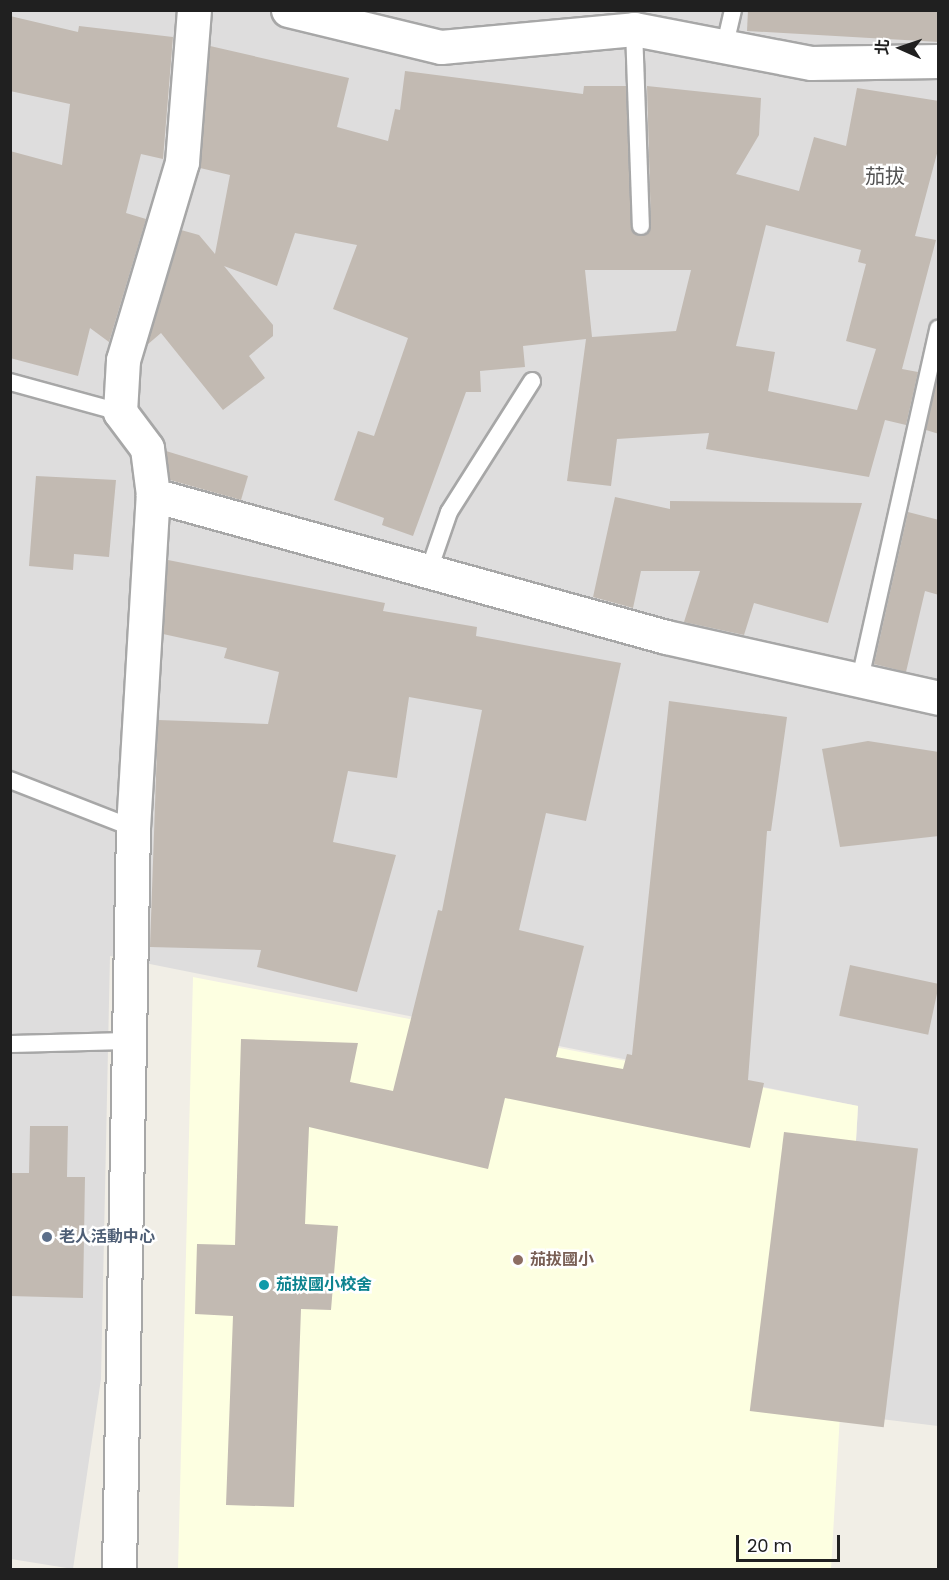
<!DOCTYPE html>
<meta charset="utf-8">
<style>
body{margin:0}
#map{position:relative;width:949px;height:1580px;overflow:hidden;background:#f1eee6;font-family:Poppins,"Noto Sans TC",sans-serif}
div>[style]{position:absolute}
.residential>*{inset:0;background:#dedddd}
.education>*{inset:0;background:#fdffe1}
.building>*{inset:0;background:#c2bab2;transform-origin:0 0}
.roads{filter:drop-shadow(2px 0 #a7a7a7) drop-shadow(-2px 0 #a7a7a7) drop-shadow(0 2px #a7a7a7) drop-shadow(0 -2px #a7a7a7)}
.service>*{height:16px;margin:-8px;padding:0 8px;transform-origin:8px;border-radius:8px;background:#fff}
.minor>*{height:33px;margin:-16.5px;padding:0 16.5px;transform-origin:16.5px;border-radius:16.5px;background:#fff}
.tertiary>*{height:33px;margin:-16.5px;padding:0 16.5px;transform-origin:16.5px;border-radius:16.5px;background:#fff}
.dots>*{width:16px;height:16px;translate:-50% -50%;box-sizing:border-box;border:3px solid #fff;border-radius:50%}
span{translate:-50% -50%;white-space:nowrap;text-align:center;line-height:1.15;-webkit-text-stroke:5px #fff;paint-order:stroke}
.service-label{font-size:16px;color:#4e5e75;font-weight:700}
.left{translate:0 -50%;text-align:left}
.education-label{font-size:16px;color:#785e54;font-weight:700}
.culture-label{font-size:16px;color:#0d838f;font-weight:700}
.quarter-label{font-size:20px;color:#535353}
.frame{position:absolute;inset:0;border:12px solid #202020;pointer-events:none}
.north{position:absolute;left:871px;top:18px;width:60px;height:60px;-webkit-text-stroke:4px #fff;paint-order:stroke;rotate:273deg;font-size:16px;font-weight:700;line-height:24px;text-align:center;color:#202020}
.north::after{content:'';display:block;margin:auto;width:21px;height:27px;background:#202020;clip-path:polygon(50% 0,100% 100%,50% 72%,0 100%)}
.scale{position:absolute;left:736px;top:1535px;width:104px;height:27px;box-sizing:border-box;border:3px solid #202020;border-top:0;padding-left:8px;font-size:18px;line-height:21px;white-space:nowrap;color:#202020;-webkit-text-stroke:4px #fff;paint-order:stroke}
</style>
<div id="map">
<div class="residential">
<div style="clip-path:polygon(10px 11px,938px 11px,938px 1426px,840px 1414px,858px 1106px,110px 956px,101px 1379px,73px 1569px,11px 1559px)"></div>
</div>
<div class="education">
<div style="clip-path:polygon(193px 977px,858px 1106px,831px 1569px,178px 1570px)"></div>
</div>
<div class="building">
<div style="clip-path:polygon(748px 10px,939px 10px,939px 42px,747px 31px)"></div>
<div style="clip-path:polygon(10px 16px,78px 32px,79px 26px,173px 37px,163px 159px,141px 154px,126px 213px,146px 219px,109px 342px,90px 328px,78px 376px,10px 358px,10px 151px,62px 165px,70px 104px,10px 91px)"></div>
<div style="clip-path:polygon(evenodd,210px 46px,349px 78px,337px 127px,388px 141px,395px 109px,400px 110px,405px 71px,583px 94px,584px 86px,626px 86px,631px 226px,641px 236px,651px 226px,647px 86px,761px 98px,759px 135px,736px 174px,799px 191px,814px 137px,846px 146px,857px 88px,939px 101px,939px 146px,915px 236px,936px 240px,902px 369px,918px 372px,906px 425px,885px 420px,869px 477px,706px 449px,709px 433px,617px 439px,611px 486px,567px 481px,586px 339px,523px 346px,525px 367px,480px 371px,481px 392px,466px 392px,413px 536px,382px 525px,384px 518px,334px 500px,358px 431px,374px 436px,408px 338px,333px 309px,357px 245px,295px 233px,277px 286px,224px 266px,273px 325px,273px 336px,249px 356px,265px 378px,223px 410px,161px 333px,147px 345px,181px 230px,199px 235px,215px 254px,230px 175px,200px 168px,210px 46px,766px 225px,861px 250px,858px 262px,866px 264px,846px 341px,876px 349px,857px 410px,768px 391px,775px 352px,736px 346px,766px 225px,210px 46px,585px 270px,691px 270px,676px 331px,592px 337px,585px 270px)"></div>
<div style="clip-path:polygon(938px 376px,939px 376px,939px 434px,926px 430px)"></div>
<div style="clip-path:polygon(166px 451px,248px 476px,241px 500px,170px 480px)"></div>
<div style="clip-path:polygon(36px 476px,116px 480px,109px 557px,74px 554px,73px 570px,29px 566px)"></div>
<div style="clip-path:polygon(615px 497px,670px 509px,670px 501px,862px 503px,828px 623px,754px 603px,744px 635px,684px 622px,700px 571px,641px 571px,633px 608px,593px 597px)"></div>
<div style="clip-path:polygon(908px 512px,939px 520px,939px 595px,925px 591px,906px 672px,874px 664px)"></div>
<div style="clip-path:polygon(168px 560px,385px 603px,383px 611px,477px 627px,476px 636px,621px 663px,586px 821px,546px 813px,519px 930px,584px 946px,556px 1057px,623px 1069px,627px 1054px,632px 1055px,669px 701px,787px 717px,771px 831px,767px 831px,748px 1080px,764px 1083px,750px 1148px,505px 1098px,488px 1169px,309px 1127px,305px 1224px,338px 1226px,331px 1310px,301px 1309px,294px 1507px,226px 1505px,233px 1316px,195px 1314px,197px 1244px,235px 1245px,241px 1039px,358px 1043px,350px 1082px,393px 1091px,438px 910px,442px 911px,482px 710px,409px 697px,397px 778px,348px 771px,333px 842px,396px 855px,357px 992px,257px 967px,261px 950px,150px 947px,158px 720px,268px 724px,279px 672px,224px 658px,227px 648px,163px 634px)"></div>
<div style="clip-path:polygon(868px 741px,939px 752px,939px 836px,840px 847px,822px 749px)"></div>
<div style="left:850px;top:965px;width:91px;height:52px;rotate:12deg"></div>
<div style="clip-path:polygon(30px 1126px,68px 1126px,67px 1177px,85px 1177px,83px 1298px,10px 1296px,10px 1173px,29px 1173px)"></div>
<div style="left:784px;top:1132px;width:135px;height:281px;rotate:7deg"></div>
</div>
<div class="roads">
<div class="service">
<div style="left:634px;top:29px;width:197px;rotate:88deg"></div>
<div style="left:724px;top:49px;width:40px;rotate:-77deg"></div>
<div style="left:10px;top:382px;width:114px;rotate:15.3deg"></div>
<div style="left:429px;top:570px;width:61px;rotate:-71deg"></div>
<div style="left:449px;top:512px;width:155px;rotate:-57.6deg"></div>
<div style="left:860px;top:679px;width:359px;rotate:-77.4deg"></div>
<div style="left:10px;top:780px;width:132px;rotate:21.3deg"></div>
<div style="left:10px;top:1044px;width:118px;rotate:-1.5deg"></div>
</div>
<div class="minor">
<div style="left:153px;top:495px;width:532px;rotate:15.47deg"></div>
<div style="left:666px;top:637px;width:279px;rotate:12.6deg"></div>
</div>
<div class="tertiary">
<div style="left:288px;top:10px;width:157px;rotate:13.6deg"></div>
<div style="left:441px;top:47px;width:194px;rotate:-5.3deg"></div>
<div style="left:634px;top:29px;width:180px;rotate:10.9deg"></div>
<div style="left:811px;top:63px;width:127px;rotate:-0.9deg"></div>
<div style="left:119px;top:1570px;width:742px;rotate:-88.92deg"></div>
<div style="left:133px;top:828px;width:334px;rotate:-86.6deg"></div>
<div style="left:153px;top:495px;width:47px;rotate:-97.3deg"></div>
<div style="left:147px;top:448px;width:45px;rotate:-126.9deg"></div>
<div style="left:120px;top:412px;width:52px;rotate:-86.7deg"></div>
<div style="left:123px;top:360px;width:207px;rotate:-73.4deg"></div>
<div style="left:182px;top:162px;width:152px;rotate:-85.5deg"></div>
</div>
</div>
<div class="dots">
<div style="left:47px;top:1237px;background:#5c6f8a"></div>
<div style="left:518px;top:1260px;background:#8d6e63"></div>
<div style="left:264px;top:1285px;background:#0f9aa8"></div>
</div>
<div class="service-label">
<span class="left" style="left:59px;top:1237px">老人活動中心</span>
</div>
<div class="education-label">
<span class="left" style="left:530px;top:1260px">茄拔國小</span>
</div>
<div class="culture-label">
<span class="left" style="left:276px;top:1285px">茄拔國小校舍</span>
</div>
<div class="quarter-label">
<span style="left:885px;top:176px">茄拔</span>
</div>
<div class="frame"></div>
<div class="north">北</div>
<div class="scale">20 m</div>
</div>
